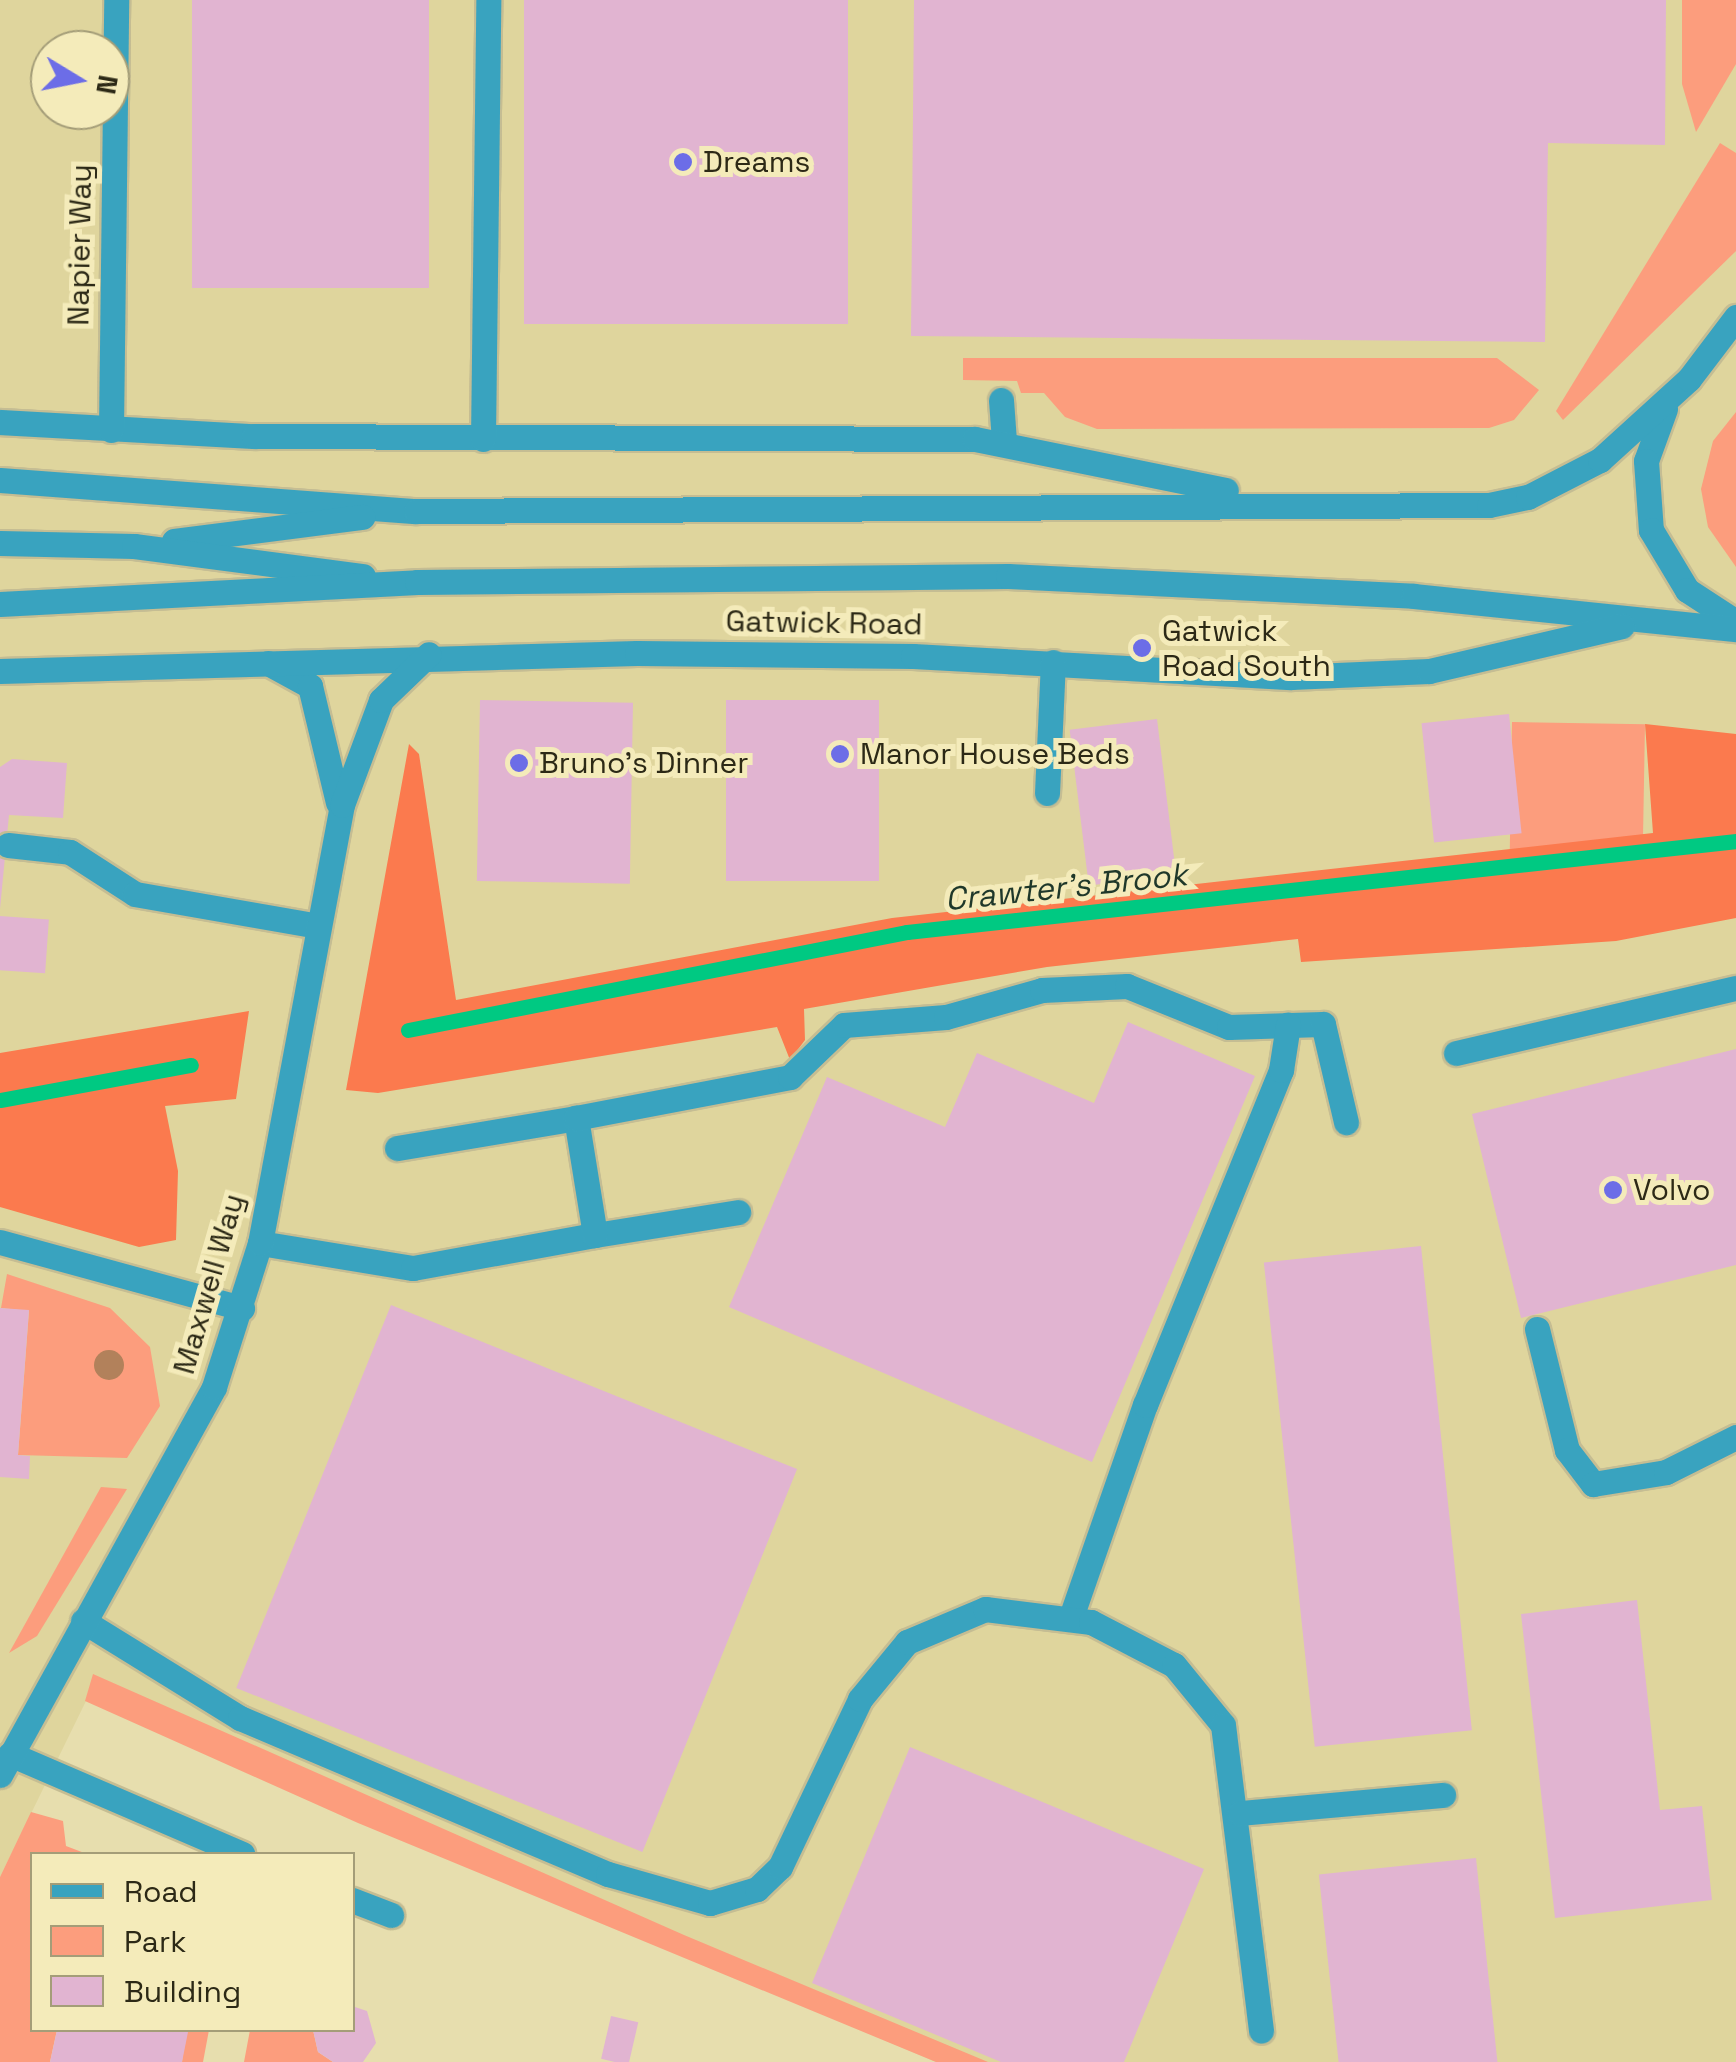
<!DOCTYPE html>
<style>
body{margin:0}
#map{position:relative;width:1736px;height:2062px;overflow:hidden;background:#e7deae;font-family:"Space Grotesk",sans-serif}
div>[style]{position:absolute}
.built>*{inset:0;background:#dfd59d}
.green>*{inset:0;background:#fc9d7d;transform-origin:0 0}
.forest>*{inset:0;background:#fb7a4e}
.stream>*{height:15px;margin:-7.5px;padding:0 7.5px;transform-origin:7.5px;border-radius:7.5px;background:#00c982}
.building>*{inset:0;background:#e1b4d1;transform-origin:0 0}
.roads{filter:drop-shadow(2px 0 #c5bd93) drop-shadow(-2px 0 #c5bd93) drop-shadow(0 2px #c5bd93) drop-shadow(0 -2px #c5bd93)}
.minor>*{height:25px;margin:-12.5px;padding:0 12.5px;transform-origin:12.5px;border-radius:12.5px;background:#39a3bf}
.trees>*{width:30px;height:30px;margin:-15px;border-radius:50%;background:#b2815b}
.dots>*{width:28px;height:28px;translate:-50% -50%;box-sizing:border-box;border:5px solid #f4ebba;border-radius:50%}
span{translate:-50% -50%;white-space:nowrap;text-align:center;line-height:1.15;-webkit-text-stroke:10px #f4ebba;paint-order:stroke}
.poi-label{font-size:30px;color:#2c2916}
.left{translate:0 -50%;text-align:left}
.street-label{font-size:30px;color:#2c2916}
.water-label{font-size:32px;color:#1f382a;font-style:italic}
.legend{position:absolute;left:30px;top:1852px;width:325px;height:180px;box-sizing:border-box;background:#f4ebba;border:2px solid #a49d78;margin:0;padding:12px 18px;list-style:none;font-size:30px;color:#2c2916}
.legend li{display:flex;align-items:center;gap:20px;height:50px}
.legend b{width:50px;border:2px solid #a49d78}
.north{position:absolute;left:30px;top:30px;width:100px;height:100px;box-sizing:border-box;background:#f4ebba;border:2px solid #a49d78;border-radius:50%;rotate:100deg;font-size:28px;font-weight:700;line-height:40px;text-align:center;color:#2c2916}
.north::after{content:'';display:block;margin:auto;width:35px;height:45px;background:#6c6de7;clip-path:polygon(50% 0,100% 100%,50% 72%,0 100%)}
</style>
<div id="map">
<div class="built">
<div style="clip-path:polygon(evenodd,0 0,1736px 0,1736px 2062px,936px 2062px,86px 1701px,0 1877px,0 0,50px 50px,110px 50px,110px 110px,50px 110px,50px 50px)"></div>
</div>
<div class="green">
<div style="clip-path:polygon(1682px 0,1736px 0,1736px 64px,1696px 132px,1682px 84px)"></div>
<div style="clip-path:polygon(1720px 143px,1736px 153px,1736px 251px,1563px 420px,1556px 411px)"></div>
<div style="clip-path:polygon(963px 358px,1497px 358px,1539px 390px,1514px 420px,1489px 428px,1097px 429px,1065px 417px,1044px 393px,1021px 393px,1017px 381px,963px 380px)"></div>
<div style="clip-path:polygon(1736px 412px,1736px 567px,1708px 527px,1701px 489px,1713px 441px)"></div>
<div style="left:1512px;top:722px;width:133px;height:139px;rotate:1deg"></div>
<div style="clip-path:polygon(7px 1274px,110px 1308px,150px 1347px,160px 1406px,127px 1458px,18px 1455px,29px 1311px,1px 1308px)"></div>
<div style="clip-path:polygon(101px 1487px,127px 1489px,37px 1636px,9px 1653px)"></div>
<div style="clip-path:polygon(93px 1674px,684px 1935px,988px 2062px,936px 2062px,358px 1823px,85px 1701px)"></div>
<div style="clip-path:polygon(31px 1812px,63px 1821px,66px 1846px,87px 1854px,32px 1854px,32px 2030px,57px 2030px,50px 2062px,0 2062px,0 1877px)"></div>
<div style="clip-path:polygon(185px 2030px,209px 2030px,203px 2062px,182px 2062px)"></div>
<div style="clip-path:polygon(250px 2030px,313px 2030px,318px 2052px,333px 2062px,244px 2062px)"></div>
</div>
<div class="forest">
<div style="clip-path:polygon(1645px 724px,1736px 734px,1736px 918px,1616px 941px,1301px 962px,1298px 939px,1047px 967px,804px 1009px,805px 1040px,790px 1060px,777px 1027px,378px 1093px,346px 1090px,409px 744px,419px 754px,456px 1000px,892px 918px,1653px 833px)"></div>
<div style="clip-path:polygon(249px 1011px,236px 1099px,165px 1106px,178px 1171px,176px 1240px,139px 1247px,0 1207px,0 1053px)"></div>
</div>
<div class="stream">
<div style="left:408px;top:1030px;width:509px;rotate:-11.11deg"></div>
<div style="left:907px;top:932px;width:834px;rotate:-6.26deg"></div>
<div style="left:0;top:1100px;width:194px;rotate:-10.4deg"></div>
</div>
<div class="building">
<div style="left:192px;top:0;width:237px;height:288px"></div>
<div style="left:524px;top:0;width:324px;height:324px"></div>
<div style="clip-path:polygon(914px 0,1666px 0,1665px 145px,1548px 143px,1545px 342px,911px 336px)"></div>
<div style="left:480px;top:700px;width:153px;height:181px;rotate:1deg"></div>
<div style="left:726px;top:700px;width:153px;height:181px"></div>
<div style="left:1509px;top:714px;width:120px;height:88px;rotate:84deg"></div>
<div style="left:1157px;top:719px;width:157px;height:88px;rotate:83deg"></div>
<div style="clip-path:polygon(12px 759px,67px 763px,63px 818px,9px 815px,0 909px,0 767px)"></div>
<div style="left:0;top:916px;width:49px;height:54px;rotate:4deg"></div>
<div style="clip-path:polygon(1128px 1022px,1255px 1076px,1092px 1462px,729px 1307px,827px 1077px,945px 1127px,977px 1053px,1094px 1103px)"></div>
<div style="clip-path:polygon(1736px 1049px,1736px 1265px,1521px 1318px,1472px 1114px)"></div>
<div style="left:1421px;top:1246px;width:487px;height:158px;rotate:84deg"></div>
<div style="left:391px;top:1305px;width:438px;height:413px;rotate:22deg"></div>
<div style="clip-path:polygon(0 1308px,29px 1310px,18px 1455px,30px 1456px,29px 1479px,0 1477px)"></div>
<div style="clip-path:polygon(1637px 1600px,1660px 1810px,1702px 1806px,1712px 1900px,1555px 1918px,1521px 1614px)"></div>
<div style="clip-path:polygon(910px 1747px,1204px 1869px,1124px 2062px,1001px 2062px,812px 1983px)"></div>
<div style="left:1476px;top:1858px;width:205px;height:158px;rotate:84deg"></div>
<div style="clip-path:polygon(352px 2006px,367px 2011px,376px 2043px,363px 2062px,333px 2062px,318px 2052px,313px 2030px,352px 2030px)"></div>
<div style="left:611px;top:2016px;width:28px;height:44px;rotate:13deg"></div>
<div style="clip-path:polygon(57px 2030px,185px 2030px,188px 2032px,182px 2062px,50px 2062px)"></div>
</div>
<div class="roads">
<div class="minor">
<div style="left:1001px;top:400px;width:41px;rotate:85.8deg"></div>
<div style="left:1665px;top:409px;width:55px;rotate:110.1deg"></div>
<div style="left:1646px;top:461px;width:69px;rotate:85.9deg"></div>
<div style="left:1651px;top:530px;width:70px;rotate:59deg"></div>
<div style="left:1687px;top:590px;width:59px;rotate:33.1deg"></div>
<div style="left:0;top:422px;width:254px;rotate:3.2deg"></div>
<div style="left:254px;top:436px;width:721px;rotate:0.24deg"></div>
<div style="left:975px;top:439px;width:256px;rotate:11.5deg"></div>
<div style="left:111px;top:430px;width:430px;rotate:-89.3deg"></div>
<div style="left:483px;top:439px;width:439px;rotate:-89.3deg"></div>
<div style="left:0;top:480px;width:417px;rotate:4.3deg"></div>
<div style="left:416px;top:511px;width:1073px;rotate:-0.32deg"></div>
<div style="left:1489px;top:505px;width:40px;rotate:-12deg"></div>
<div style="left:1528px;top:497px;width:81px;rotate:-27.2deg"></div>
<div style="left:1600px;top:460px;width:120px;rotate:-42.3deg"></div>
<div style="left:1689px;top:379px;width:78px;rotate:-52.8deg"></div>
<div style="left:174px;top:541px;width:190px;rotate:-7.3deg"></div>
<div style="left:0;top:543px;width:134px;rotate:1.3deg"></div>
<div style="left:134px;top:546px;width:231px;rotate:7.5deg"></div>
<div style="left:0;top:604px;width:418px;rotate:-3deg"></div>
<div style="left:417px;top:582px;width:591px;rotate:-0.58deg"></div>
<div style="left:1008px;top:576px;width:406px;rotate:2.8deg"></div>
<div style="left:1414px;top:596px;width:324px;rotate:5.9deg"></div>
<div style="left:268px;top:663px;width:48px;rotate:28.7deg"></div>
<div style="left:310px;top:686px;width:120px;rotate:76.5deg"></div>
<div style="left:0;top:671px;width:637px;rotate:-1.62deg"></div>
<div style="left:637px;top:653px;width:276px;rotate:0.6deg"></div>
<div style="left:913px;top:656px;width:379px;rotate:3.2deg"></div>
<div style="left:1291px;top:677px;width:138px;rotate:-2.5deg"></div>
<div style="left:1429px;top:671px;width:198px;rotate:-13.1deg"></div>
<div style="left:1047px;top:793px;width:131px;rotate:-87.4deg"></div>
<div style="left:8px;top:845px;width:62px;rotate:6.4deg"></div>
<div style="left:70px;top:852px;width:77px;rotate:32.9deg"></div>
<div style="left:135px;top:894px;width:186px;rotate:9.9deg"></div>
<div style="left:1456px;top:1053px;width:287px;rotate:-13.1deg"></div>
<div style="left:397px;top:1148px;width:181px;rotate:-9.5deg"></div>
<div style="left:595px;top:1235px;width:145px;rotate:-9.1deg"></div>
<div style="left:0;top:1242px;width:251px;rotate:15.3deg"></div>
<div style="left:260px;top:1243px;width:155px;rotate:9.3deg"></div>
<div style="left:413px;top:1268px;width:185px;rotate:-10.3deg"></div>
<div style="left:595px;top:1235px;width:119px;rotate:-99.2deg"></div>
<div style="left:576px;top:1118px;width:218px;rotate:-10.8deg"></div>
<div style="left:790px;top:1077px;width:75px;rotate:-43.9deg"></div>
<div style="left:844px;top:1025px;width:102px;rotate:-4.5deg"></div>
<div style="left:946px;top:1017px;width:100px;rotate:-15.7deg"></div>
<div style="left:1042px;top:990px;width:85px;rotate:-2.7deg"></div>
<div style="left:1127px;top:986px;width:110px;rotate:21.9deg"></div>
<div style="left:1229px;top:1027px;width:94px;rotate:-1.8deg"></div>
<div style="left:1323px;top:1024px;width:101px;rotate:76.8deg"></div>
<div style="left:1537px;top:1329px;width:125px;rotate:76.1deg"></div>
<div style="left:1567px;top:1450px;width:43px;rotate:52.6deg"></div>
<div style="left:1593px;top:1484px;width:74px;rotate:-9.3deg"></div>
<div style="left:1666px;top:1472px;width:78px;rotate:-26.6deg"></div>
<div style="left:1071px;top:1617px;width:225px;rotate:-70.8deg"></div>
<div style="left:1145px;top:1405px;width:362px;rotate:-67.9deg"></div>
<div style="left:1281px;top:1070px;width:46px;rotate:-81.2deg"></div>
<div style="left:83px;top:1621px;width:185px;rotate:31.7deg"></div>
<div style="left:240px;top:1718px;width:400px;rotate:23deg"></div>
<div style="left:608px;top:1874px;width:106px;rotate:15.9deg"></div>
<div style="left:710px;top:1903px;width:49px;rotate:-16.6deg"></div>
<div style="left:757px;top:1889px;width:32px;rotate:-44deg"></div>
<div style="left:780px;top:1867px;width:186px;rotate:-64.5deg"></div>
<div style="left:860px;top:1699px;width:74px;rotate:-50.5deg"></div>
<div style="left:907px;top:1642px;width:85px;rotate:-22.9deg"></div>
<div style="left:985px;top:1609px;width:107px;rotate:7deg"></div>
<div style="left:1091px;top:1622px;width:93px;rotate:27.4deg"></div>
<div style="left:1174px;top:1665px;width:77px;rotate:50.8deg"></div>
<div style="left:1223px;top:1725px;width:308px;rotate:82.9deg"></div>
<div style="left:10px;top:1754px;width:253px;rotate:23.3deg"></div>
<div style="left:0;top:1775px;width:443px;rotate:-61.1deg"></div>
<div style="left:214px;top:1387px;width:151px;rotate:-72.3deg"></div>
<div style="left:260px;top:1243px;width:446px;rotate:-79.4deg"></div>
<div style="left:342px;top:805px;width:112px;rotate:-69.6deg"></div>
<div style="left:381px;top:700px;width:66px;rotate:-43.8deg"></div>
<div style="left:1240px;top:1813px;width:204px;rotate:-5.1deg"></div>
<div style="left:352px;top:1900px;width:42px;rotate:21deg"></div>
</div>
</div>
<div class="trees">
<div style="left:109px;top:1365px"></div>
</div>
<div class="dots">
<div style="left:683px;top:162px;background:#6c6de7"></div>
<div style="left:1142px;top:648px;background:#6c6de7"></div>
<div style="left:840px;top:754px;background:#6c6de7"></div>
<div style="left:519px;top:763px;background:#6c6de7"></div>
<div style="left:1613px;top:1190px;background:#6c6de7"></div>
</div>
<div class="poi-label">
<span class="left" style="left:703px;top:162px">Dreams</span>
<span class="left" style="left:1162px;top:648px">Gatwick<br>Road South</span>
<span class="left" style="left:860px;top:754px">Manor House Beds</span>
<span class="left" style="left:539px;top:763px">Bruno's Dinner</span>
<span class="left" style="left:1633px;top:1190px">Volvo</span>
</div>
<div class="street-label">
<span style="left:80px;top:245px;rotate:-89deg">Napier Way</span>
<span style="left:824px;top:623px;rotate:1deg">Gatwick Road</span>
<span style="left:209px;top:1284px;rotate:-74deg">Maxwell Way</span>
</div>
<div class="water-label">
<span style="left:1066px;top:887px;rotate:-6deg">Crawter's Brook</span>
</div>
<ul class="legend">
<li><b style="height:12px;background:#39a3bf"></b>Road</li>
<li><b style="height:28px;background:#fc9d7d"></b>Park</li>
<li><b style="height:28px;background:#e1b4d1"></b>Building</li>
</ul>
<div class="north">N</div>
</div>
